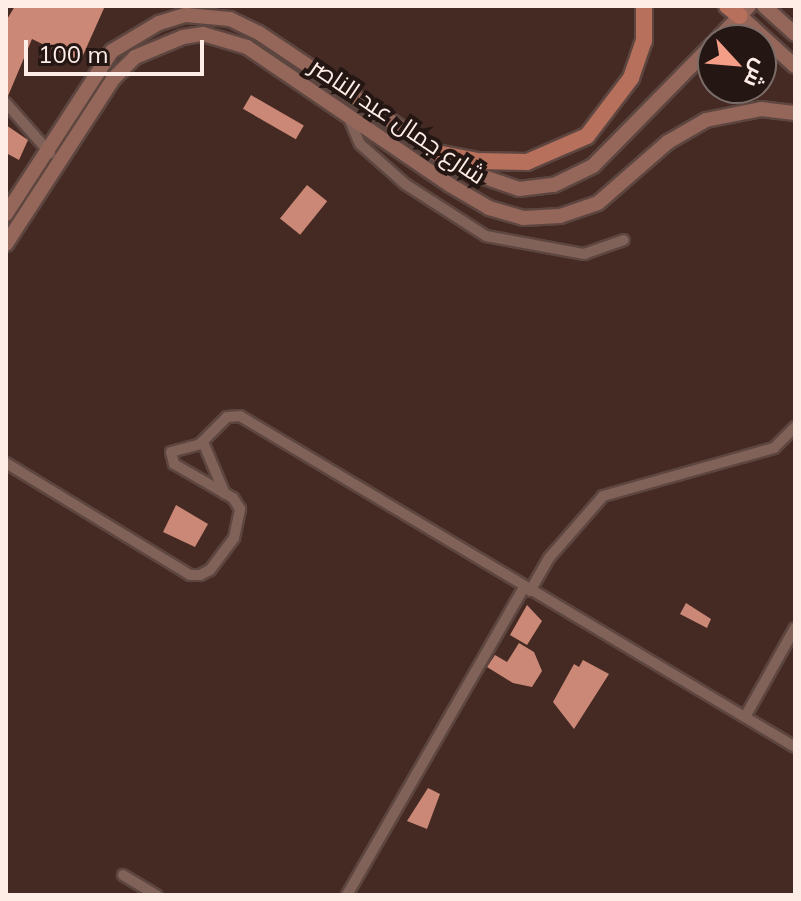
<!DOCTYPE html>
<meta charset="utf-8">
<style>
body{margin:0}
#map{position:relative;width:801px;height:901px;overflow:hidden;background:#452a23;font-family:Mulish,Cairo,sans-serif}
div>[style]{position:absolute}
.building>*{inset:0;background:#cb8876;transform-origin:0 0}
.roads{filter:drop-shadow(2px 0 #5d4640) drop-shadow(-2px 0 #5d4640) drop-shadow(0 2px #5d4640) drop-shadow(0 -2px #5d4640)}
.minor>*{height:10px;margin:-5px;padding:0 5px;transform-origin:5px;border-radius:5px;background:#816259}
.secondary>*{height:14px;margin:-7px;padding:0 7px;transform-origin:7px;border-radius:7px;background:#95675a}
.trunk>*{height:16px;margin:-8px;padding:0 8px;transform-origin:8px;border-radius:8px;background:#b6705c}
span{translate:-50% -50%;white-space:nowrap;text-align:center;line-height:1.15;-webkit-text-stroke:8px #231613;paint-order:stroke}
.street-label{font-size:24px;color:#feece7}
.frame{position:absolute;inset:0;border:8px solid #feece7;pointer-events:none}
.north{position:absolute;left:697px;top:24px;width:80px;height:80px;box-sizing:border-box;background:#231613;border:2px solid #7b6c68;border-radius:50%;rotate:116deg;font-size:22px;font-weight:700;line-height:32px;text-align:center;color:#feece7}
.north::after{content:'';display:block;margin:auto;width:28px;height:36px;background:#f49e87;clip-path:polygon(50% 0,100% 100%,50% 72%,0 100%)}
.scale{position:absolute;left:24px;top:40px;width:180px;height:36px;box-sizing:border-box;border:4px solid #feece7;border-top:0;padding-left:10px;font-size:24px;line-height:28px;white-space:nowrap;color:#feece7;-webkit-text-stroke:6px #231613;paint-order:stroke}
</style>
<div id="map">
<div class="building">
<div style="clip-path:polygon(15px 6px,105px 6px,80px 62px,32px 39px,8px 96px,6px 21px)"></div>
<div style="left:251px;top:95px;width:61px;height:16px;rotate:30deg"></div>
<div style="clip-path:polygon(6px 125px,28px 140px,19px 160px,6px 153px)"></div>
<div style="left:307px;top:185px;width:26px;height:43px;rotate:39deg"></div>
<div style="clip-path:polygon(176px 505px,208px 524px,195px 547px,163px 532px)"></div>
<div style="clip-path:polygon(686px 603px,711px 619px,707px 628px,680px 614px)"></div>
<div style="clip-path:polygon(527px 605px,542px 621px,527px 645px,510px 635px)"></div>
<div style="clip-path:polygon(519px 643px,534px 652px,542px 671px,532px 687px,513px 683px,487px 667px,495px 655px,507px 662px)"></div>
<div style="clip-path:polygon(583px 660px,609px 674px,574px 729px,553px 702px,574px 664px,579px 667px)"></div>
<div style="clip-path:polygon(428px 788px,440px 794px,427px 829px,407px 821px)"></div>
</div>
<div class="roads">
<div class="minor">
<div style="left:6px;top:103px;width:67px;rotate:48.7deg"></div>
<div style="left:348px;top:116px;width:30px;rotate:67deg"></div>
<div style="left:360px;top:144px;width:60px;rotate:41.6deg"></div>
<div style="left:405px;top:184px;width:96px;rotate:32.7deg"></div>
<div style="left:486px;top:236px;width:100px;rotate:10.4deg"></div>
<div style="left:584px;top:254px;width:42px;rotate:-19.3deg"></div>
<div style="left:203px;top:442px;width:56px;rotate:67.1deg"></div>
<div style="left:6px;top:463px;width:215px;rotate:31.3deg"></div>
<div style="left:190px;top:575px;width:10px"></div>
<div style="left:200px;top:575px;width:11px;rotate:-27deg"></div>
<div style="left:210px;top:570px;width:40px;rotate:-53deg"></div>
<div style="left:234px;top:538px;width:30px;rotate:-78deg"></div>
<div style="left:240px;top:509px;width:13px;rotate:-122deg"></div>
<div style="left:233px;top:498px;width:68px;rotate:-150deg"></div>
<div style="left:174px;top:464px;width:12px;rotate:-104deg"></div>
<div style="left:171px;top:452px;width:30px;rotate:-15deg"></div>
<div style="left:200px;top:444px;width:38px;rotate:-45deg"></div>
<div style="left:227px;top:417px;width:13px;rotate:-4deg"></div>
<div style="left:240px;top:416px;width:646px;rotate:30.81deg"></div>
<div style="left:530px;top:591px;width:38px;rotate:-60deg"></div>
<div style="left:549px;top:558px;width:82px;rotate:-48.9deg"></div>
<div style="left:603px;top:496px;width:178px;rotate:-15.7deg"></div>
<div style="left:774px;top:448px;width:30px;rotate:-45deg"></div>
<div style="left:745px;top:717px;width:102px;rotate:-60.7deg"></div>
<div style="left:123px;top:875px;width:39px;rotate:31deg"></div>
<div style="left:347px;top:895px;width:355px;rotate:-60.1deg"></div>
</div>
<div class="secondary">
<div style="left:764px;top:6px;width:42px;rotate:42.1deg"></div>
<div style="left:740px;top:16px;width:74px;rotate:42.3deg"></div>
<div style="left:717px;top:40px;width:47px;rotate:-46.7deg"></div>
<div style="left:6px;top:214px;width:194px;rotate:-57deg"></div>
<div style="left:112px;top:51px;width:55px;rotate:-30.8deg"></div>
<div style="left:159px;top:23px;width:28px;rotate:-17deg"></div>
<div style="left:186px;top:15px;width:44px;rotate:5.2deg"></div>
<div style="left:230px;top:19px;width:32px;rotate:26deg"></div>
<div style="left:259px;top:33px;width:247px;rotate:33.8deg"></div>
<div style="left:464px;top:170px;width:58px;rotate:19.1deg"></div>
<div style="left:519px;top:189px;width:35px;rotate:-7deg"></div>
<div style="left:554px;top:185px;width:43px;rotate:-26deg"></div>
<div style="left:593px;top:166px;width:171px;rotate:-45.5deg"></div>
<div style="left:6px;top:244px;width:197px;rotate:-57deg"></div>
<div style="left:113px;top:79px;width:31px;rotate:-45deg"></div>
<div style="left:135px;top:57px;width:52px;rotate:-22.6deg"></div>
<div style="left:183px;top:37px;width:20px;rotate:-9deg"></div>
<div style="left:203px;top:34px;width:46px;rotate:16.5deg"></div>
<div style="left:247px;top:47px;width:245px;rotate:34.2deg"></div>
<div style="left:450px;top:185px;width:45px;rotate:30.5deg"></div>
<div style="left:489px;top:208px;width:35px;rotate:16deg"></div>
<div style="left:523px;top:218px;width:37px;rotate:-3deg"></div>
<div style="left:560px;top:216px;width:40px;rotate:-18.9deg"></div>
<div style="left:598px;top:203px;width:93px;rotate:-41.1deg"></div>
<div style="left:668px;top:142px;width:44px;rotate:-30.1deg"></div>
<div style="left:706px;top:120px;width:56px;rotate:-11.3deg"></div>
<div style="left:761px;top:109px;width:34px;rotate:7deg"></div>
</div>
<div class="trunk">
<div style="left:727px;top:6px;width:16px;rotate:38deg"></div>
<div style="left:437px;top:153px;width:42px;rotate:11deg"></div>
<div style="left:478px;top:161px;width:49px;rotate:1.2deg"></div>
<div style="left:527px;top:162px;width:65px;rotate:-23.4deg"></div>
<div style="left:587px;top:136px;width:73px;rotate:-52.8deg"></div>
<div style="left:631px;top:78px;width:39px;rotate:-71deg"></div>
<div style="left:644px;top:41px;width:35px;rotate:-90deg"></div>
</div>
</div>
<div class="street-label">
<span style="left:398px;top:121px;rotate:34deg">شارع جمال عبد الناصر</span>
</div>
<div class="frame"></div>
<div class="north">ش</div>
<div class="scale">100 m</div>
</div>
